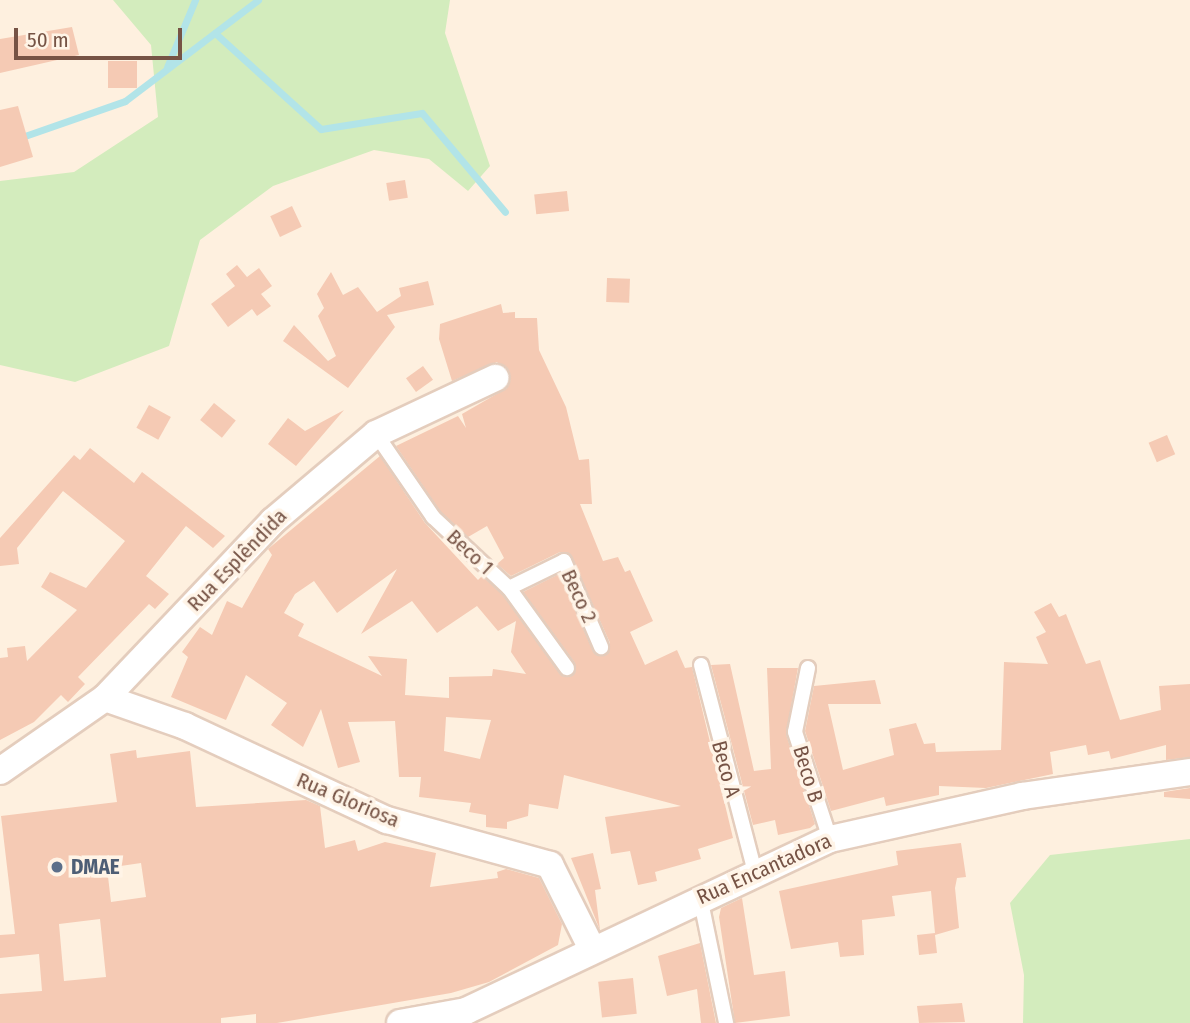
<!DOCTYPE html>
<meta charset="utf-8">
<style>
body{margin:0}
#map{position:relative;width:1190px;height:1023px;overflow:hidden;background:#fef0df;font-family:"Fira Sans Condensed",sans-serif}
div>[style]{position:absolute}
.green>*{inset:0;background:#d3ecbd}
.stream>*{height:7px;margin:-3.5px;padding:0 3.5px;transform-origin:3.5px;border-radius:3.5px;background:#b2e4e8}
.building>*{inset:0;background:#f5cab4;transform-origin:0 0}
.roads{filter:drop-shadow(2px 0 #e4cdbd) drop-shadow(-2px 0 #e4cdbd) drop-shadow(0 2px #e4cdbd) drop-shadow(0 -2px #e4cdbd)}
.lane>*{height:14px;margin:-7px;padding:0 7px;transform-origin:7px;border-radius:7px;background:#fff}
.street>*{height:26px;margin:-13px;padding:0 13px;transform-origin:13px;border-radius:13px;background:#fff}
.dots>*{width:19px;height:19px;translate:-50% -50%;box-sizing:border-box;border:4px solid #fff4e7;border-radius:50%}
span{translate:-50% -50%;white-space:nowrap;text-align:center;line-height:1.15;-webkit-text-stroke:7px #fff4e7;paint-order:stroke}
.street-label{font-size:21px;color:#765345}
.service-label{font-size:21px;color:#4e5e75;font-weight:700}
.left{translate:0 -50%;text-align:left}
.scale{position:absolute;left:14px;top:28px;width:168px;height:32px;box-sizing:border-box;border:4px solid #765345;border-top:0;padding-left:9px;font-size:21px;line-height:24px;white-space:nowrap;color:#765345;-webkit-text-stroke:5px #fff4e7;paint-order:stroke}
</style>
<div id="map">
<div class="green">
<div style="clip-path:polygon(113px 0,450px 0,445px 33px,490px 166px,468px 191px,429px 159px,374px 150px,273px 186px,200px 240px,169px 346px,75px 382px,0 365px,0 181px,74px 172px,158px 117px,151px 45px)"></div>
<div style="clip-path:polygon(1190px 839px,1190px 1023px,1023px 1023px,1024px 975px,1010px 903px,1050px 855px)"></div>
</div>
<div class="stream">
<div style="left:215px;top:33px;width:143px;rotate:42.2deg"></div>
<div style="left:321px;top:129px;width:102px;rotate:-9deg"></div>
<div style="left:422px;top:113px;width:129px;rotate:50deg"></div>
<div style="left:167px;top:67px;width:73px;rotate:-67.3deg"></div>
<div style="left:19px;top:138px;width:112px;rotate:-19.2deg"></div>
<div style="left:125px;top:101px;width:167px;rotate:-37.2deg"></div>
</div>
<div class="building">
<div style="clip-path:polygon(72px 27px,79px 55px,0 73px,0 39px)"></div>
<div style="left:137px;top:61px;width:27px;height:29px;rotate:90deg"></div>
<div style="clip-path:polygon(18px 106px,33px 157px,0 167px,0 110px)"></div>
<div style="left:405px;top:180px;width:18px;height:19px;rotate:81deg"></div>
<div style="left:567px;top:191px;width:20px;height:33px;rotate:84deg"></div>
<div style="left:292px;top:206px;width:23px;height:24px;rotate:65deg"></div>
<div style="clip-path:polygon(237px 265px,247px 277px,259px 268px,272px 286px,261px 294px,271px 306px,257px 316px,252px 309px,228px 327px,211px 304px,235px 286px,226px 274px)"></div>
<div style="clip-path:polygon(331px 272px,343px 295px,358px 287px,377px 312px,401px 296px,399px 288px,428px 281px,434px 305px,387px 315px,395px 327px,348px 388px,283px 341px,294px 325px,328px 361px,336px 356px,318px 316px,324px 308px,317px 294px)"></div>
<div style="left:607px;top:278px;width:23px;height:24px;rotate:2deg"></div>
<div style="clip-path:polygon(evenodd,501px 304px,503px 313px,515px 312px,515px 318px,537px 318px,539px 350px,566px 407px,579px 460px,589px 459px,592px 504px,580px 504px,603px 561px,618px 557px,625px 572px,630px 570px,653px 621px,630px 632px,645px 665px,677px 650px,685px 668px,692px 667px,733px 838px,698px 849px,701px 859px,655px 872px,657px 881px,638px 885px,630px 851px,611px 854px,605px 817px,681px 806px,564px 775px,558px 809px,529px 804px,528px 816px,507px 822px,507px 829px,486px 827px,486px 815px,469px 812px,471px 803px,419px 797px,421px 777px,399px 777px,395px 721px,348px 722px,360px 762px,338px 768px,321px 709px,303px 747px,271px 725px,287px 703px,246px 675px,226px 720px,171px 697px,188px 657px,182px 652px,200px 627px,212px 635px,227px 601px,242px 608px,272px 555px,268px 549px,380px 456px,425px 523px,478px 580px,482px 576px,502px 594px,560px 674px,573px 675px,575px 663px,523px 592px,559px 574px,593px 651px,608px 653px,610px 643px,570px 554px,560px 552px,511px 576px,497px 564px,504px 558px,487px 526px,468px 537px,440px 511px,396px 446px,458px 416px,466px 428px,462px 414px,507px 388px,509px 372px,497px 362px,452px 381px,439px 339px,440px 324px,501px 304px,397px 569px,361px 634px,412px 601px,437px 633px,477px 606px,498px 631px,516px 621px,511px 652px,526px 674px,493px 669px,492px 676px,449px 677px,449px 698px,405px 695px,407px 659px,368px 656px,382px 676px,298px 636px,304px 624px,284px 613px,295px 594px,314px 581px,337px 613px,397px 569px,501px 304px,446px 717px,491px 720px,480px 759px,444px 751px,446px 717px)"></div>
<div style="left:423px;top:366px;width:17px;height:21px;rotate:54deg"></div>
<div style="left:214px;top:403px;width:28px;height:22px;rotate:39deg"></div>
<div style="left:149px;top:405px;width:25px;height:26px;rotate:29deg"></div>
<div style="clip-path:polygon(344px 410px,296px 466px,268px 444px,288px 418px,305px 431px)"></div>
<div style="left:1167px;top:435px;width:21px;height:20px;rotate:67deg"></div>
<div style="clip-path:polygon(90px 448px,134px 483px,142px 472px,225px 536px,213px 548px,186px 526px,146px 576px,169px 594px,155px 609px,149px 604px,78px 677px,85px 684px,68px 702px,61px 695px,34px 722px,0 740px,0 658px,8px 657px,7px 648px,25px 646px,27px 661px,77px 610px,41px 587px,50px 572px,86px 588px,125px 541px,63px 491px,17px 548px,19px 564px,0 566px,0 538px,74px 455px,80px 460px)"></div>
<div style="clip-path:polygon(1051px 603px,1059px 617px,1066px 614px,1086px 664px,1100px 660px,1120px 720px,1161px 710px,1159px 686px,1190px 684px,1190px 757px,1166px 760px,1166px 745px,1111px 759px,1109px 751px,1088px 755px,1086px 745px,1050px 752px,1053px 774px,986px 788px,939px 786px,939px 795px,886px 806px,884px 797px,831px 811px,805px 731px,814px 686px,875px 680px,881px 704px,828px 704px,843px 770px,894px 755px,889px 729px,916px 723px,924px 744px,935px 743px,936px 752px,1001px 750px,1004px 662px,1048px 664px,1036px 637px,1046px 632px,1034px 612px)"></div>
<div style="clip-path:polygon(730px 664px,754px 771px,771px 769px,767px 668px,798px 668px,786px 734px,815px 824px,810px 828px,778px 835px,775px 820px,753px 825px,711px 665px)"></div>
<div style="clip-path:polygon(evenodd,136px 750px,137px 758px,190px 751px,196px 807px,306px 800px,320px 806px,325px 848px,355px 840px,358px 851px,385px 842px,436px 853px,430px 887px,498px 878px,497px 872px,506px 869px,539px 878px,562px 924px,558px 945px,489px 982px,451px 993px,277px 1023px,256px 1023px,256px 1014px,221px 1018px,221px 1023px,0 1023px,0 994px,42px 991px,39px 954px,0 958px,0 935px,15px 934px,1px 816px,117px 802px,110px 754px,136px 750px,141px 863px,146px 897px,111px 902px,107px 868px,141px 863px,136px 750px,100px 919px,106px 977px,64px 981px,59px 924px,100px 919px)"></div>
<div style="clip-path:polygon(1190px 788px,1190px 799px,1164px 797px,1164px 792px)"></div>
<div style="clip-path:polygon(961px 843px,966px 877px,957px 878px,955px 888px,959px 928px,935px 935px,937px 953px,919px 955px,917px 935px,935px 933px,931px 891px,892px 896px,895px 916px,862px 920px,864px 955px,840px 957px,838px 942px,791px 949px,779px 891px,898px 865px,896px 851px)"></div>
<div style="clip-path:polygon(593px 853px,601px 889px,595px 890px,600px 930px,571px 858px)"></div>
<div style="clip-path:polygon(742px 898px,754px 975px,785px 971px,790px 1016px,735px 1023px,719px 917px,721px 908px)"></div>
<div style="clip-path:polygon(700px 943px,716px 1023px,701px 1023px,697px 989px,667px 996px,658px 956px)"></div>
<div style="left:633px;top:978px;width:36px;height:35px;rotate:84deg"></div>
<div style="clip-path:polygon(962px 1003px,965px 1022px,919px 1023px,917px 1006px)"></div>
</div>
<div class="roads">
<div class="lane">
<div style="left:376px;top:434px;width:101px;rotate:55.5deg"></div>
<div style="left:433px;top:517px;width:104px;rotate:43.1deg"></div>
<div style="left:509px;top:588px;width:99px;rotate:54.1deg"></div>
<div style="left:509px;top:588px;width:61px;rotate:-26.1deg"></div>
<div style="left:564px;top:561px;width:94px;rotate:66.7deg"></div>
<div style="left:701px;top:665px;width:214px;rotate:75.4deg"></div>
<div style="left:808px;top:668px;width:65px;rotate:101.5deg"></div>
<div style="left:795px;top:732px;width:113px;rotate:71.9deg"></div>
<div style="left:700px;top:897px;width:129px;rotate:78.3deg"></div>
</div>
<div class="street">
<div style="left:105px;top:698px;width:85px;rotate:19.3deg"></div>
<div style="left:185px;top:726px;width:223px;rotate:25deg"></div>
<div style="left:387px;top:820px;width:169px;rotate:15.4deg"></div>
<div style="left:550px;top:865px;width:94px;rotate:63.4deg"></div>
<div style="left:0;top:771px;width:128px;rotate:-34.8deg"></div>
<div style="left:105px;top:698px;width:244px;rotate:-46.5deg"></div>
<div style="left:273px;top:521px;width:135px;rotate:-40.2deg"></div>
<div style="left:376px;top:434px;width:132px;rotate:-25.2deg"></div>
<div style="left:400px;top:1023px;width:67px;rotate:-10.3deg"></div>
<div style="left:466px;top:1011px;width:403px;rotate:-25.3deg"></div>
<div style="left:830px;top:839px;width:197px;rotate:-12.6deg"></div>
<div style="left:1022px;top:796px;width:170px;rotate:-8.1deg"></div>
</div>
</div>
<div class="dots">
<div style="left:57px;top:867px;background:#5c6f8a"></div>
</div>
<div class="street-label">
<span style="left:470px;top:552px;rotate:43deg">Beco 1</span>
<span style="left:237px;top:560px;rotate:-46deg">Rua Esplêndida</span>
<span style="left:579px;top:596px;rotate:65deg">Beco 2</span>
<span style="left:726px;top:769px;rotate:75deg">Beco A</span>
<span style="left:808px;top:774px;rotate:73deg">Beco B</span>
<span style="left:348px;top:800px;rotate:23deg">Rua Gloriosa</span>
<span style="left:764px;top:869px;rotate:-24deg">Rua Encantadora</span>
</div>
<div class="service-label">
<span class="left" style="left:71px;top:867px">DMAE</span>
</div>
<div class="scale">50 m</div>
</div>
